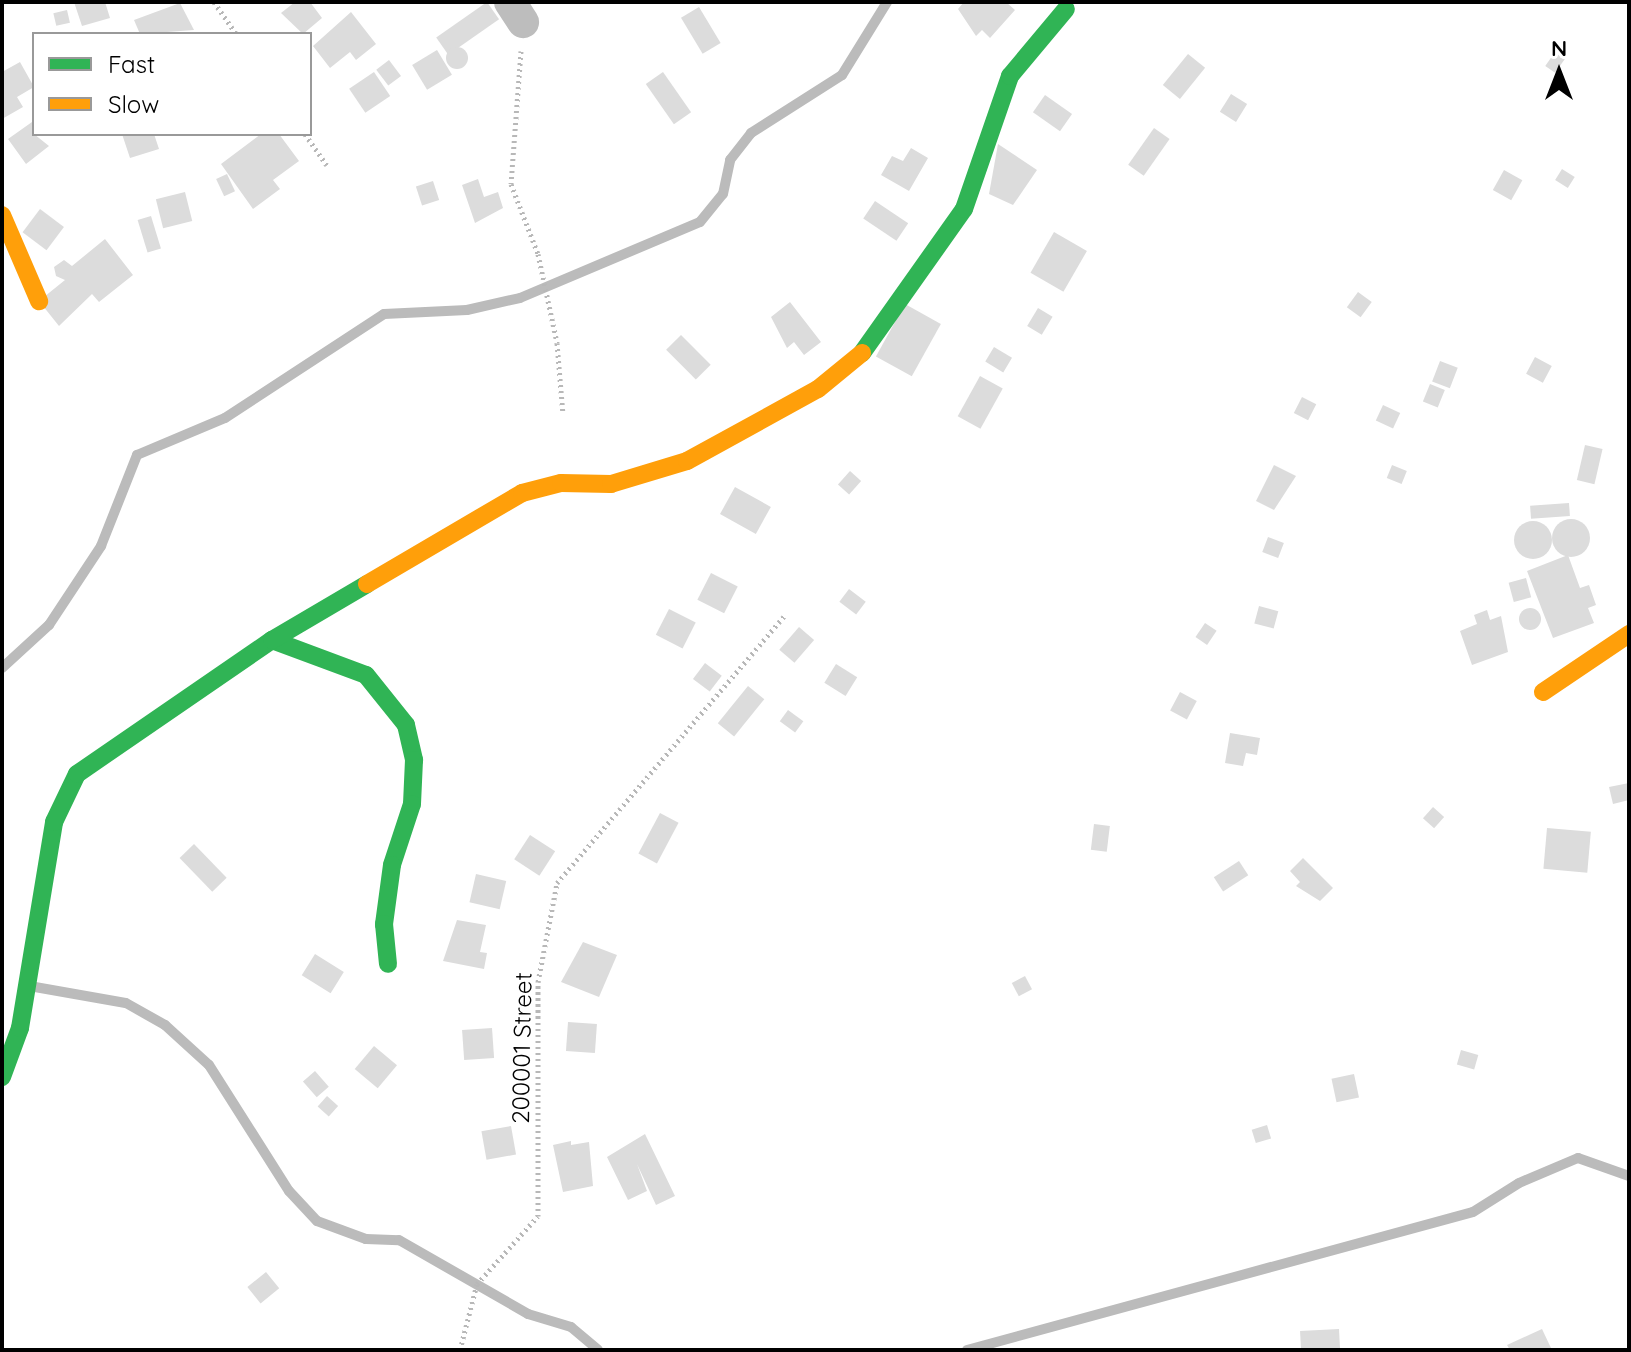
<!DOCTYPE html>
<style>
body{margin:0}
#map{position:relative;width:1631px;height:1352px;overflow:hidden;background:#fff;font-family:Quicksand,sans-serif}
div>[style]{position:absolute}
.stream>*{height:10px;margin:-5px;padding:0 5px;transform-origin:5px;border-radius:5px;background:#bbb}
.building>*{inset:0;background:#dcdcdc;transform-origin:0 0}
.round{border-radius:50%}
.path>*{height:5px;margin-top:-2.5px;transform-origin:0;background:repeating-linear-gradient(90deg,#b8b8b8 0 2px,transparent 0 6px)}
.street>*{height:32px;margin:-16px;padding:0 16px;transform-origin:16px;border-radius:16px;background:#bdbdbd}
.fast>*{height:18px;margin:-9px;padding:0 9px;transform-origin:9px;border-radius:9px;background:#30b455}
.slow>*{height:18px;margin:-9px;padding:0 9px;transform-origin:9px;border-radius:9px;background:#ff9f0a}
span{translate:-50% -50%;white-space:nowrap;text-align:center;line-height:1.15;-webkit-text-stroke:7px #fff;paint-order:stroke}
.street-label{font-size:24px;color:#000}
.frame{position:absolute;inset:0;border:4px solid #000;pointer-events:none}
.legend{position:absolute;left:32px;top:32px;width:280px;height:104px;box-sizing:border-box;background:#fff;border:2px solid #999;margin:0;padding:10px 14px;list-style:none;font-size:24px;color:#000}
.legend li{display:flex;align-items:center;gap:16px;height:40px}
.legend b{width:40px;border:2px solid #999}
.north{position:absolute;left:1519px;top:32px;width:80px;height:80px;-webkit-text-stroke:6px #fff;paint-order:stroke;rotate:0deg;font-size:22px;font-weight:700;line-height:32px;text-align:center;color:#000}
.north::after{content:'';display:block;margin:auto;width:28px;height:36px;background:#000;clip-path:polygon(50% 0,100% 100%,50% 72%,0 100%)}
</style>
<div id="map">
<div class="stream">
<div style="left:2px;top:668px;width:64px;rotate:-42.5deg"></div>
<div style="left:49px;top:625px;width:95px;rotate:-56.6deg"></div>
<div style="left:101px;top:546px;width:98px;rotate:-68.4deg"></div>
<div style="left:137px;top:455px;width:95px;rotate:-22.8deg"></div>
<div style="left:225px;top:418px;width:190px;rotate:-33.2deg"></div>
<div style="left:384px;top:314px;width:83px;rotate:-2.8deg"></div>
<div style="left:467px;top:310px;width:54px;rotate:-12.8deg"></div>
<div style="left:520px;top:298px;width:195px;rotate:-22.9deg"></div>
<div style="left:700px;top:222px;width:36px;rotate:-51deg"></div>
<div style="left:723px;top:194px;width:35px;rotate:-78deg"></div>
<div style="left:730px;top:160px;width:34px;rotate:-52deg"></div>
<div style="left:751px;top:133px;width:108px;rotate:-32.5deg"></div>
<div style="left:842px;top:75px;width:86px;rotate:-58.3deg"></div>
<div style="left:35px;top:987px;width:92px;rotate:10deg"></div>
<div style="left:126px;top:1003px;width:45px;rotate:29.4deg"></div>
<div style="left:165px;top:1025px;width:59px;rotate:42.3deg"></div>
<div style="left:209px;top:1065px;width:149px;rotate:57.6deg"></div>
<div style="left:289px;top:1191px;width:41px;rotate:47deg"></div>
<div style="left:317px;top:1221px;width:52px;rotate:20.2deg"></div>
<div style="left:366px;top:1239px;width:33px;rotate:2deg"></div>
<div style="left:399px;top:1240px;width:149px;rotate:29.8deg"></div>
<div style="left:528px;top:1314px;width:45px;rotate:16.8deg"></div>
<div style="left:571px;top:1327px;width:35px;rotate:40deg"></div>
<div style="left:967px;top:1350px;width:524px;rotate:-15.26deg"></div>
<div style="left:1473px;top:1212px;width:54px;rotate:-32.2deg"></div>
<div style="left:1519px;top:1183px;width:64px;rotate:-23deg"></div>
<div style="left:1578px;top:1158px;width:54px;rotate:19.4deg"></div>
</div>
<div class="building">
<div style="clip-path:polygon(74px 2px,105px 2px,110px 18px,82px 26px)"></div>
<div style="clip-path:polygon(295px 2px,310px 2px,322px 18px,303px 34px,281px 13px)"></div>
<div style="left:487px;top:2px;width:21px;height:62px;rotate:55deg"></div>
<div style="clip-path:polygon(964px 2px,1006px 2px,1015px 10px,990px 38px,982px 30px,976px 36px,958px 9px)"></div>
<div style="clip-path:polygon(180px 3px,194px 30px,140px 34px,134px 20px)"></div>
<div style="left:699px;top:7px;width:42px;height:21px;rotate:59deg"></div>
<div style="left:67px;top:10px;width:13px;height:14px;rotate:77deg"></div>
<div style="clip-path:polygon(351px 12px,376px 44px,356px 60px,350px 52px,330px 68px,313px 46px)"></div>
<div class="round" style="left:446px;top:47px;width:22px;height:22px"></div>
<div style="left:437px;top:50px;width:29px;height:29px;rotate:59deg"></div>
<div style="left:1555px;top:52px;width:12px;height:17px;rotate:35deg"></div>
<div style="left:1188px;top:54px;width:22px;height:40px;rotate:39deg"></div>
<div style="left:389px;top:60px;width:20px;height:16px;rotate:53deg"></div>
<div style="clip-path:polygon(20px 62px,34px 87px,17px 97px,23px 107px,2px 119px,2px 72px)"></div>
<div style="left:374px;top:72px;width:29px;height:30px;rotate:56deg"></div>
<div style="left:663px;top:72px;width:49px;height:21px;rotate:55deg"></div>
<div style="left:1231px;top:94px;width:19px;height:21px;rotate:32deg"></div>
<div style="left:1045px;top:95px;width:33px;height:21px;rotate:35deg"></div>
<div style="clip-path:polygon(32px 122px,34px 134px,49px 146px,26px 164px,8px 139px)"></div>
<div style="left:1154px;top:128px;width:19px;height:45px;rotate:35deg"></div>
<div style="clip-path:polygon(122px 134px,154px 134px,159px 149px,130px 158px)"></div>
<div style="clip-path:polygon(261px 134px,279px 134px,299px 161px,273px 180px,280px 189px,253px 209px,221px 164px)"></div>
<div style="clip-path:polygon(998px 144px,1037px 170px,1013px 205px,989px 194px)"></div>
<div style="clip-path:polygon(911px 148px,928px 158px,909px 191px,881px 175px,892px 156px,903px 161px)"></div>
<div style="left:1562px;top:169px;width:15px;height:13px;rotate:32deg"></div>
<div style="left:1504px;top:170px;width:21px;height:23px;rotate:29deg"></div>
<div style="left:227px;top:174px;width:19px;height:12px;rotate:65deg"></div>
<div style="clip-path:polygon(478px 179px,484px 197px,498px 192px,503px 208px,475px 223px,462px 185px)"></div>
<div style="left:433px;top:181px;width:20px;height:18px;rotate:72deg"></div>
<div style="left:185px;top:192px;width:30px;height:30px;rotate:76deg"></div>
<div style="left:875px;top:201px;width:40px;height:21px;rotate:34deg"></div>
<div style="left:40px;top:209px;width:30px;height:29px;rotate:37deg"></div>
<div style="left:151px;top:216px;width:34px;height:14px;rotate:73deg"></div>
<div style="left:1054px;top:232px;width:38px;height:47px;rotate:30deg"></div>
<div style="clip-path:polygon(105px 239px,133px 275px,99px 302px,92px 294px,59px 326px,39px 301px,65px 280px,56px 276px,54px 267px,64px 260px,72px 266px)"></div>
<div style="left:1358px;top:292px;width:17px;height:19px;rotate:36deg"></div>
<div style="clip-path:polygon(790px 302px,821px 342px,804px 355px,794px 342px,787px 348px,771px 317px)"></div>
<div style="left:905px;top:304px;width:41px;height:60px;rotate:29deg"></div>
<div style="left:1038px;top:308px;width:17px;height:21px;rotate:31deg"></div>
<div style="left:681px;top:335px;width:42px;height:21px;rotate:45deg"></div>
<div style="left:994px;top:347px;width:21px;height:17px;rotate:31deg"></div>
<div style="left:1535px;top:357px;width:19px;height:19px;rotate:28deg"></div>
<div style="left:1440px;top:361px;width:19px;height:22px;rotate:21deg"></div>
<div style="left:980px;top:376px;width:26px;height:46px;rotate:29deg"></div>
<div style="left:1430px;top:384px;width:16px;height:19px;rotate:22deg"></div>
<div style="left:1302px;top:397px;width:16px;height:18px;rotate:27deg"></div>
<div style="left:1383px;top:405px;width:19px;height:17px;rotate:25deg"></div>
<div style="left:1585px;top:445px;width:18px;height:36px;rotate:13deg"></div>
<div style="clip-path:polygon(1274px 465px,1296px 476px,1274px 510px,1256px 501px)"></div>
<div style="left:1392px;top:465px;width:16px;height:14px;rotate:22deg"></div>
<div style="left:850px;top:471px;width:15px;height:18px;rotate:42deg"></div>
<div style="left:735px;top:487px;width:41px;height:31px;rotate:29deg"></div>
<div style="left:1569px;top:503px;width:13px;height:39px;rotate:86deg"></div>
<div class="round" style="left:1552px;top:519px;width:38px;height:38px"></div>
<div class="round" style="left:1514px;top:521px;width:38px;height:38px"></div>
<div style="left:1268px;top:537px;width:17px;height:16px;rotate:21deg"></div>
<div style="clip-path:polygon(1568px 555px,1580px 588px,1589px 585px,1596px 605px,1588px 608px,1594px 623px,1553px 638px,1527px 571px)"></div>
<div style="left:711px;top:573px;width:30px;height:30px;rotate:27deg"></div>
<div style="left:1526px;top:578px;width:20px;height:18px;rotate:75deg"></div>
<div style="left:849px;top:589px;width:21px;height:16px;rotate:37deg"></div>
<div style="left:1259px;top:606px;width:20px;height:18px;rotate:15deg"></div>
<div class="round" style="left:1519px;top:608px;width:22px;height:22px"></div>
<div style="left:669px;top:609px;width:30px;height:29px;rotate:27deg"></div>
<div style="clip-path:polygon(1487px 610px,1490px 620px,1501px 616px,1508px 652px,1472px 665px,1460px 631px,1477px 624px,1474px 615px)"></div>
<div style="left:1205px;top:623px;width:14px;height:17px;rotate:34deg"></div>
<div style="left:799px;top:627px;width:20px;height:30px;rotate:41deg"></div>
<div style="left:705px;top:663px;width:21px;height:20px;rotate:37deg"></div>
<div style="left:836px;top:664px;width:25px;height:22px;rotate:32deg"></div>
<div style="left:748px;top:686px;width:21px;height:48px;rotate:39deg"></div>
<div style="left:1180px;top:692px;width:19px;height:21px;rotate:28deg"></div>
<div style="left:788px;top:710px;width:19px;height:14px;rotate:36deg"></div>
<div style="clip-path:polygon(1230px 733px,1260px 738px,1257px 755px,1246px 753px,1243px 766px,1225px 763px)"></div>
<div style="clip-path:polygon(1629px 783px,1629px 800px,1613px 804px,1609px 787px)"></div>
<div style="left:1433px;top:807px;width:15px;height:15px;rotate:42deg"></div>
<div style="left:660px;top:813px;width:21px;height:46px;rotate:28deg"></div>
<div style="left:1094px;top:824px;width:16px;height:26px;rotate:7deg"></div>
<div style="left:1547px;top:828px;width:44px;height:41px;rotate:5deg"></div>
<div style="left:530px;top:835px;width:30px;height:29px;rotate:33deg"></div>
<div style="left:194px;top:844px;width:47px;height:20px;rotate:46deg"></div>
<div style="clip-path:polygon(1303px 858px,1333px 888px,1320px 901px,1296px 886px,1300px 882px,1290px 871px)"></div>
<div style="left:1239px;top:861px;width:17px;height:30px;rotate:57deg"></div>
<div style="left:476px;top:874px;width:31px;height:29px;rotate:13deg"></div>
<div style="clip-path:polygon(457px 920px,486px 925px,480px 952px,487px 953px,484px 969px,443px 961px)"></div>
<div style="clip-path:polygon(583px 942px,617px 955px,599px 997px,561px 982px)"></div>
<div style="left:315px;top:954px;width:34px;height:25px;rotate:32deg"></div>
<div style="left:1025px;top:976px;width:15px;height:15px;rotate:62deg"></div>
<div style="left:568px;top:1022px;width:29px;height:29px;rotate:4deg"></div>
<div style="left:492px;top:1028px;width:30px;height:30px;rotate:86deg"></div>
<div style="left:374px;top:1046px;width:30px;height:30px;rotate:40deg"></div>
<div style="left:1461px;top:1050px;width:18px;height:15px;rotate:16deg"></div>
<div style="left:315px;top:1071px;width:21px;height:16px;rotate:49deg"></div>
<div style="left:1354px;top:1074px;width:24px;height:23px;rotate:78deg"></div>
<div style="left:327px;top:1096px;width:15px;height:14px;rotate:42deg"></div>
<div style="left:1267px;top:1125px;width:14px;height:16px;rotate:73deg"></div>
<div style="left:511px;top:1126px;width:29px;height:30px;rotate:80deg"></div>
<div style="clip-path:polygon(645px 1134px,675px 1196px,656px 1205px,637px 1164px,647px 1191px,628px 1200px,607px 1157px)"></div>
<div style="clip-path:polygon(571px 1141px,571px 1145px,589px 1142px,593px 1186px,563px 1192px,553px 1145px)"></div>
<div style="left:266px;top:1272px;width:21px;height:24px;rotate:51deg"></div>
<div style="left:1339px;top:1329px;width:21px;height:39px;rotate:87deg"></div>
<div style="clip-path:polygon(1542px 1329px,1551px 1348px,1510px 1350px,1507px 1345px)"></div>
</div>
<div class="path">
<div style="left:214px;top:2px;width:39px;rotate:55deg"></div>
<div style="left:521px;top:51px;width:133px;rotate:94.3deg"></div>
<div style="left:511px;top:184px;width:75px;rotate:68.9deg"></div>
<div style="left:538px;top:254px;width:91px;rotate:77.9deg"></div>
<div style="left:557px;top:343px;width:71px;rotate:85.2deg"></div>
<div style="left:305px;top:134px;width:38px;rotate:55deg"></div>
<div style="left:460px;top:1350px;width:68px;rotate:-75.6deg"></div>
<div style="left:477px;top:1284px;width:91px;rotate:-48.1deg"></div>
<div style="left:538px;top:1216px;width:234px;rotate:-90deg"></div>
<div style="left:538px;top:982px;width:101px;rotate:-79.1deg"></div>
<div style="left:557px;top:883px;width:352px;rotate:-49.6deg"></div>
</div>
<div class="street">
<div style="left:510px;top:2px;width:24px;rotate:57deg"></div>
</div>
<div class="fast">
<div style="left:862px;top:353px;width:176px;rotate:-54.7deg"></div>
<div style="left:964px;top:209px;width:141px;rotate:-70.9deg"></div>
<div style="left:1010px;top:76px;width:87px;rotate:-50.1deg"></div>
<div style="left:272px;top:640px;width:100px;rotate:20.4deg"></div>
<div style="left:366px;top:675px;width:64px;rotate:51.3deg"></div>
<div style="left:406px;top:725px;width:36px;rotate:77deg"></div>
<div style="left:414px;top:760px;width:44px;rotate:92.6deg"></div>
<div style="left:412px;top:804px;width:64px;rotate:108.2deg"></div>
<div style="left:392px;top:865px;width:60px;rotate:97.7deg"></div>
<div style="left:384px;top:924px;width:40px;rotate:84.3deg"></div>
<div style="left:2px;top:1077px;width:52px;rotate:-69.8deg"></div>
<div style="left:20px;top:1028px;width:209px;rotate:-80.6deg"></div>
<div style="left:54px;top:822px;width:53px;rotate:-64.4deg"></div>
<div style="left:77px;top:774px;width:237px;rotate:-34.5deg"></div>
<div style="left:272px;top:640px;width:110px;rotate:-30.5deg"></div>
</div>
<div class="slow">
<div style="left:2px;top:215px;width:94px;rotate:66.7deg"></div>
<div style="left:367px;top:584px;width:180px;rotate:-30.4deg"></div>
<div style="left:522px;top:493px;width:40px;rotate:-14.4deg"></div>
<div style="left:561px;top:483px;width:50px;rotate:1.1deg"></div>
<div style="left:611px;top:484px;width:79px;rotate:-16.8deg"></div>
<div style="left:687px;top:461px;width:149px;rotate:-28.8deg"></div>
<div style="left:818px;top:389px;width:57px;rotate:-39.3deg"></div>
<div style="left:1543px;top:692px;width:104px;rotate:-34deg"></div>
</div>
<div class="street-label">
<span style="left:522px;top:1048px;rotate:-89deg">200001 Street</span>
</div>
<div class="frame"></div>
<ul class="legend">
<li><b style="height:10px;background:#30b455"></b>Fast</li>
<li><b style="height:10px;background:#ff9f0a"></b>Slow</li>
</ul>
<div class="north">N</div>
</div>
